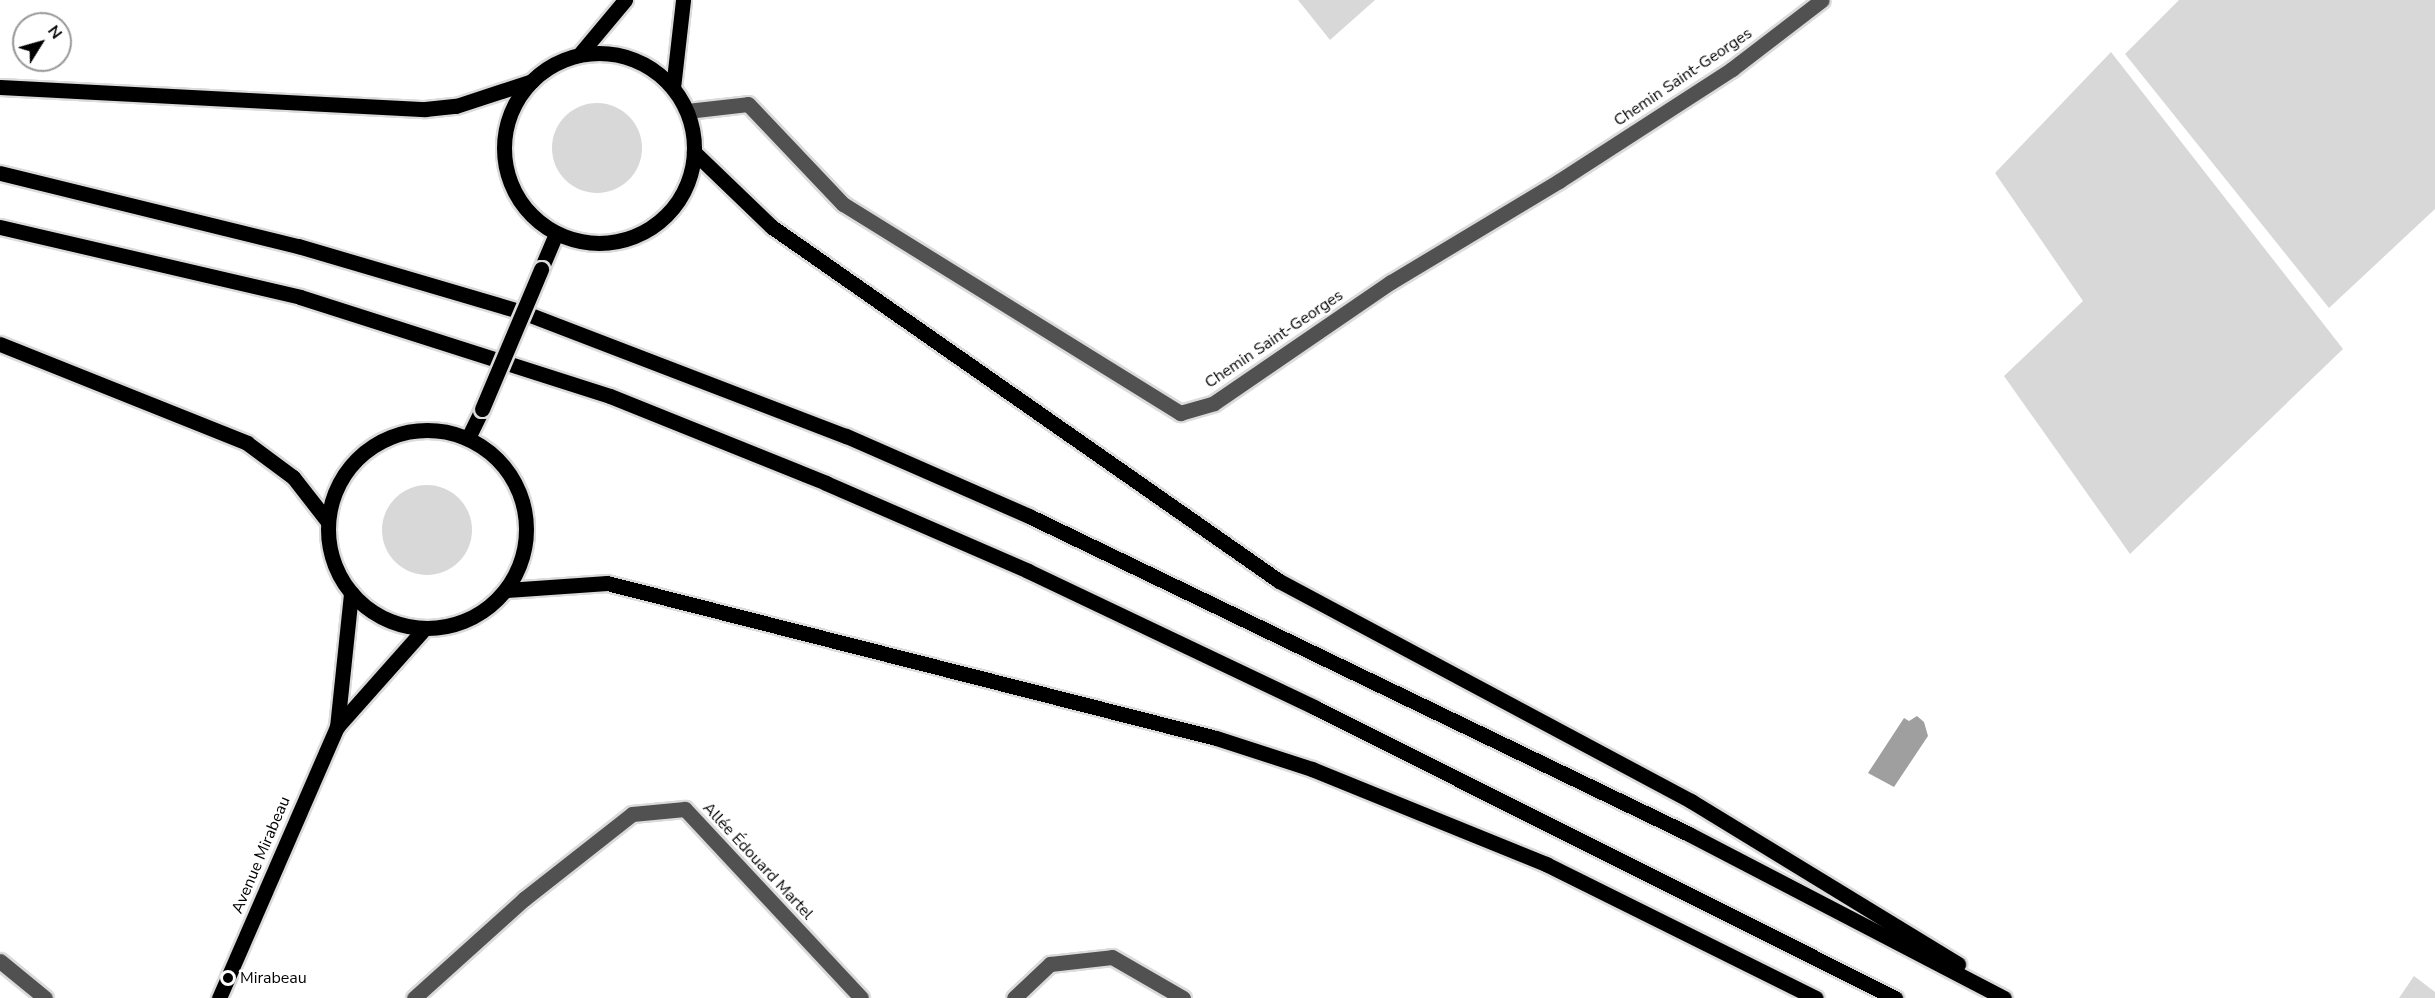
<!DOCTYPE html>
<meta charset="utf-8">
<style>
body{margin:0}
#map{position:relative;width:2435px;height:998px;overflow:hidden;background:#fff;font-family:"Nunito Sans",sans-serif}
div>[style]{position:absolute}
.green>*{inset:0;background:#d8d8d8}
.round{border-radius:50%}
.water>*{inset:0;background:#9f9f9f}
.roads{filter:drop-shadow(2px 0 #dbdbdb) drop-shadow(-2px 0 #dbdbdb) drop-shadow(0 2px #dbdbdb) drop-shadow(0 -2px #dbdbdb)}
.minor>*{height:15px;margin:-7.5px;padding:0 7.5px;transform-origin:7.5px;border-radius:7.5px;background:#515151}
.major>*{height:15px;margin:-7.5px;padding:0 7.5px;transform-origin:7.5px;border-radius:7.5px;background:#000}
.major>.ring{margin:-7.5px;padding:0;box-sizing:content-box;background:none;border:15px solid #000;border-radius:50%}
.bridges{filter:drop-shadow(2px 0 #dbdbdb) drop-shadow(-2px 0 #dbdbdb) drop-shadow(0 2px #dbdbdb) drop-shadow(0 -2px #dbdbdb)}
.major-bridge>*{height:15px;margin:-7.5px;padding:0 7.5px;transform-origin:7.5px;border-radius:7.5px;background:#000}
.dots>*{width:16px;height:16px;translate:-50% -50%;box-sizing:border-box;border:3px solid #fff;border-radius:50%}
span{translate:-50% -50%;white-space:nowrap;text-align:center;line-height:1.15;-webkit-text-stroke:4.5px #fff;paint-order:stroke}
.street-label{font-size:16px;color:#000}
.poi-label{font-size:16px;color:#000}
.left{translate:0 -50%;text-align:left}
.north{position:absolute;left:12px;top:12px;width:60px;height:60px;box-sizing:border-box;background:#fff;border:2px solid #999;border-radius:50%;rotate:53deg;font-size:16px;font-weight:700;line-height:24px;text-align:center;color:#000}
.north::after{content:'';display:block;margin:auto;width:21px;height:27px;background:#000;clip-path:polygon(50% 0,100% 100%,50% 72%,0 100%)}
</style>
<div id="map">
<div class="green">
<div style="clip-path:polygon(1298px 0,1375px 0,1330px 40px)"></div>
<div style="clip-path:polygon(2179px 0,2435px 0,2435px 209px,2329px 308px,2125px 54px)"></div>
<div style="clip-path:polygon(2111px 52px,2343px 349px,2130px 554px,2004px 376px,2083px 301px,1995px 173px)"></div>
<div class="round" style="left:552px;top:103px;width:90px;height:90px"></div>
<div class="round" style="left:382px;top:485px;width:90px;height:90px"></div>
<div style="clip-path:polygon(2414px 976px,2435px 992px,2435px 998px,2399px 998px)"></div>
</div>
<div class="water">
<div style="clip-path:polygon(1917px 716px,1924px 722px,1928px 736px,1894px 787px,1868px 773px,1904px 718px,1909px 721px)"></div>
</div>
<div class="roads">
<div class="minor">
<div style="left:687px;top:111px;width:61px;rotate:-6.5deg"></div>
<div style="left:748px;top:104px;width:138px;rotate:46.5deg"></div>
<div style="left:843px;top:204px;width:397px;rotate:31.8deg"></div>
<div style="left:1180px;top:413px;width:35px;rotate:-16deg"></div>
<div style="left:1214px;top:403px;width:214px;rotate:-34.4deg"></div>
<div style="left:1391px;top:282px;width:196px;rotate:-31deg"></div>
<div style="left:1559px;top:181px;width:206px;rotate:-32.9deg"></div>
<div style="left:1732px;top:69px;width:113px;rotate:-37.5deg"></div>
<div style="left:0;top:961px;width:58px;rotate:39.4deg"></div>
<div style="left:414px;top:998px;width:148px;rotate:-42deg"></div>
<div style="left:524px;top:899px;width:137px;rotate:-38.2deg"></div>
<div style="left:632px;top:814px;width:53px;rotate:-5.4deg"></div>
<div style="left:685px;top:809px;width:258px;rotate:47deg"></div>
<div style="left:1014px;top:998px;width:50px;rotate:-43.4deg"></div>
<div style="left:1050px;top:964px;width:62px;rotate:-6.4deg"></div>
<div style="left:1112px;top:957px;width:82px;rotate:30deg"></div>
</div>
<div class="major">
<div class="ring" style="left:504px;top:53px;width:175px;height:175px"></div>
<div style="left:579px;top:55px;width:72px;rotate:-50.1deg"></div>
<div style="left:0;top:87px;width:426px;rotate:3deg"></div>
<div style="left:425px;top:109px;width:31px;rotate:-6deg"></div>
<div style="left:456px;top:106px;width:80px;rotate:-18.2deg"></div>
<div style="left:673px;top:88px;width:89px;rotate:-83.5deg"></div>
<div style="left:694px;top:152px;width:108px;rotate:43.9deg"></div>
<div style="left:772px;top:227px;width:618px;rotate:34.92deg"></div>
<div style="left:1279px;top:581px;width:467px;rotate:28.1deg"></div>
<div style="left:1691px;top:801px;width:313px;rotate:31.4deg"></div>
<div style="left:0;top:173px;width:307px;rotate:13.8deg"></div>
<div style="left:298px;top:246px;width:237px;rotate:16.4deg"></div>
<div style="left:525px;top:313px;width:344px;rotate:21deg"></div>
<div style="left:846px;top:436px;width:200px;rotate:23.6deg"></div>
<div style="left:1029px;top:516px;width:733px;rotate:25.73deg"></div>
<div style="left:1689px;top:834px;width:355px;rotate:27.5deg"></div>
<div style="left:0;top:227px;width:308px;rotate:13.1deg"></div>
<div style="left:300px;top:297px;width:325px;rotate:17.7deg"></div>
<div style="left:610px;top:396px;width:233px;rotate:21.9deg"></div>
<div style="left:826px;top:483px;width:220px;rotate:23.5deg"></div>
<div style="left:1028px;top:571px;width:317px;rotate:25.4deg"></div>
<div style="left:1314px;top:707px;width:650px;rotate:26.6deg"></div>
<div style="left:541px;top:269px;width:39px;rotate:-67deg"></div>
<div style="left:0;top:344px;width:266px;rotate:21.8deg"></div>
<div style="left:247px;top:443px;width:57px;rotate:36.5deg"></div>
<div style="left:293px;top:477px;width:57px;rotate:52.1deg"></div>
<div class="ring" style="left:328px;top:430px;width:183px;height:183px"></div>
<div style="left:468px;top:438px;width:32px;rotate:-64deg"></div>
<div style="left:507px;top:590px;width:100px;rotate:-4deg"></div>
<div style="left:607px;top:583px;width:628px;rotate:14.28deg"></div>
<div style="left:1216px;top:738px;width:101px;rotate:17.9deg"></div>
<div style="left:1312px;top:769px;width:253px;rotate:22.1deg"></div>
<div style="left:1546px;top:864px;width:301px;rotate:26.4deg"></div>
<div style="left:337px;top:727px;width:135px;rotate:-84deg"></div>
<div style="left:219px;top:998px;width:296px;rotate:-66.5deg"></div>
<div style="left:337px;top:727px;width:131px;rotate:-48.4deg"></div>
</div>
</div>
<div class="bridges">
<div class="major-bridge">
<div style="left:482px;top:409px;width:152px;rotate:-67.1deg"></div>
</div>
</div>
<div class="dots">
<div style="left:228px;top:978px;background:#000"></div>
</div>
<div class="street-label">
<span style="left:1683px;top:77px;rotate:-34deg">Chemin Saint-Georges</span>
<span style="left:1274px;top:339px;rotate:-34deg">Chemin Saint-Georges</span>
<span style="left:261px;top:855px;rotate:-67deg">Avenue Mirabeau</span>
<span style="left:758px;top:861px;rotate:47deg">Allée Édouard Martel</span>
</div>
<div class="poi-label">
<span class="left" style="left:240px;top:978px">Mirabeau</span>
</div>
<div class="north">N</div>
</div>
